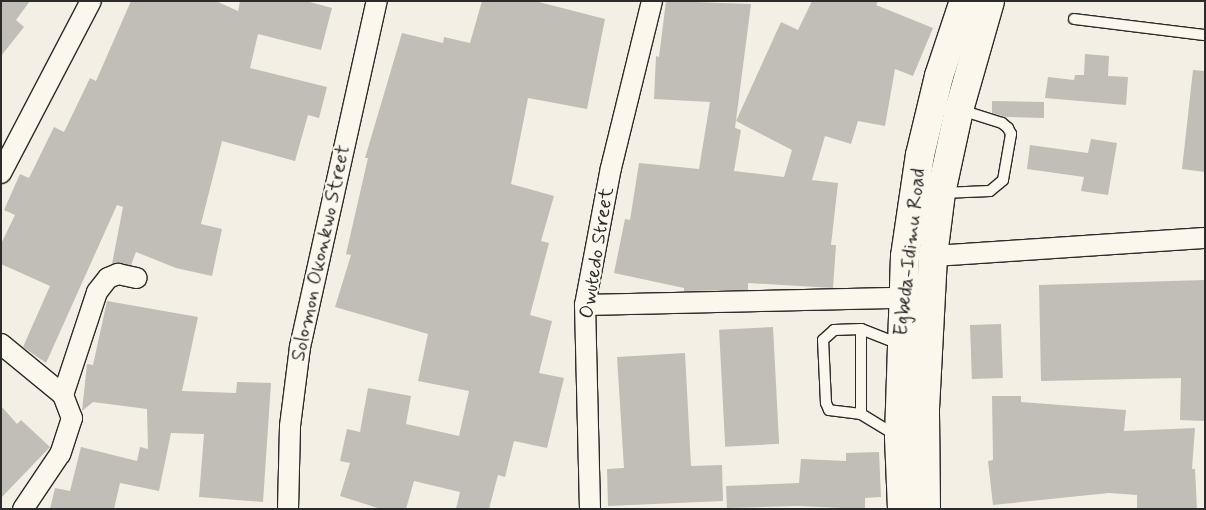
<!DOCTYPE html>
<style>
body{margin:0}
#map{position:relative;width:1206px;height:510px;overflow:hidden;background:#f3efe4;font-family:Mynerve,sans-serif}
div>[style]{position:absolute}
.building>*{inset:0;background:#c0beb6;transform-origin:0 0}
.roads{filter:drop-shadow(1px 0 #2b2b2b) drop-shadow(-1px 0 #2b2b2b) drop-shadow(0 1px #2b2b2b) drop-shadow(0 -1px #2b2b2b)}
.lane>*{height:10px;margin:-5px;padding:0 5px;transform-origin:5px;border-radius:5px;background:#fbf7ec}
.street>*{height:20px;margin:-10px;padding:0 10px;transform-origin:10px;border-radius:10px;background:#fbf7ec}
.primary>*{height:28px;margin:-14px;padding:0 14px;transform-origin:14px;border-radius:14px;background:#fbf7ec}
span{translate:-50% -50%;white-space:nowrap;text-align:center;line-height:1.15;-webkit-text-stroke:4.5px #fbf7ec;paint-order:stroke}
.street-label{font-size:20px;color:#2b2b2b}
.frame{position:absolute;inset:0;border:2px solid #2b2b2b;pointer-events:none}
</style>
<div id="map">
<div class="building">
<div style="clip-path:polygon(1px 1px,30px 1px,16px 20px,24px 27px,1px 56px)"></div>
<div style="clip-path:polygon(131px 1px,216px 1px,238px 11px,240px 1px,306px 1px,332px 8px,321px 50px,258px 34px,250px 68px,327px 87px,319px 118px,308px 115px,295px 161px,222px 141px,201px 224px,222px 229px,212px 276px,176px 268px,136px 252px,131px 265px,112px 264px,123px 207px,117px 205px,46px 363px,23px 347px,50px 286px,1px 264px,1px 244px,15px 215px,4px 210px,20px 174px,29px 178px,54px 127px,64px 132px,90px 78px,96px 81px)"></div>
<div style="clip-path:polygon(482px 1px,535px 1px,605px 19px,587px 109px,528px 98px,511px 184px,554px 196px,541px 241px,549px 243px,530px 315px,552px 321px,539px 373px,564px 378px,547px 448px,514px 441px,505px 477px,498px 475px,489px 509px,456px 509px,460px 492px,414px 481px,406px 509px,381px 509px,340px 496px,350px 463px,340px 461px,347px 429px,360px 432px,368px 388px,411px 396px,406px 424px,459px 436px,469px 391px,418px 381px,428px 334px,335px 307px,351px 255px,346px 254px,368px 158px,365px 158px,402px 33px,443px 43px,444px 37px,470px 43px)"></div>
<div style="clip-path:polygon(666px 1px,751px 4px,735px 128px,741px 130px,734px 171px,784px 177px,792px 150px,736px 121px,781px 22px,798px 30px,812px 1px,878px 1px,876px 5px,933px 28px,913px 76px,895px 69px,885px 126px,858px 121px,851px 144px,825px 136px,812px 180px,838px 183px,831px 245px,836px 245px,833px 288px,748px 283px,748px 290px,684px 291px,684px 288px,614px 273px,625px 219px,630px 220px,639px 163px,699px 169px,710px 102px,654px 99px,656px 56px,659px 57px)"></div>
<div style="clip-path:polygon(1085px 54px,1109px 56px,1108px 76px,1128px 77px,1126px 105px,1045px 98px,1048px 77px,1074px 80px,1075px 75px,1084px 75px)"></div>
<div style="clip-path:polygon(1193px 70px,1205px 71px,1205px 172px,1182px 169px)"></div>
<div style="clip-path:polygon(992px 101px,1044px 102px,1044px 118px,1006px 117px,992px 113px)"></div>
<div style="clip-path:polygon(1091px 139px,1117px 143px,1108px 195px,1081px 191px,1084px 177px,1027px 169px,1030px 145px,1088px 153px)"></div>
<div style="clip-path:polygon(1205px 280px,1205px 421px,1180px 420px,1181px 378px,1041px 381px,1039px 285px)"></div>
<div style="clip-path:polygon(107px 301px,198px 317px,182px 391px,236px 393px,237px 382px,271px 383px,263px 502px,199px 497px,204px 434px,171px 433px,159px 491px,120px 483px,114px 509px,50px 509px,55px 488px,70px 491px,81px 447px,137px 461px,140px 447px,148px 449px,147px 409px,93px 402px,82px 411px,87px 364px,93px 365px)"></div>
<div style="left:1001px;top:324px;width:54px;height:31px;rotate:88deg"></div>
<div style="left:773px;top:327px;width:117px;height:54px;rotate:87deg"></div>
<div style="clip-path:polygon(685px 353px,691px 466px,722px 465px,723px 501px,608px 506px,607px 469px,624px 468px,617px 357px)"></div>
<div style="clip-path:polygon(992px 396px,1021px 396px,1021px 402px,1126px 410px,1124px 431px,1195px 428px,1192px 469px,1195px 469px,1197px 509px,1137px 509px,1137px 495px,1109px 493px,993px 505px,988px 461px,993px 460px)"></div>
<div style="clip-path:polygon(1px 406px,17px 424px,21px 420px,50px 447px,1px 498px)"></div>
<div style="clip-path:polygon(879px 452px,881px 497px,865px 498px,865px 509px,798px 506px,727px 508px,726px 486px,799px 483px,801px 459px,846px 461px,846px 453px)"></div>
</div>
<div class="roads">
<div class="lane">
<div style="left:1074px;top:19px;width:132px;rotate:7deg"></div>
<div style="left:942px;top:193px;width:48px;rotate:-2.4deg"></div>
<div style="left:990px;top:191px;width:17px;rotate:-40deg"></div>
<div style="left:1003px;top:180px;width:47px;rotate:-80.1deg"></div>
<div style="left:1011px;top:134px;width:7px;rotate:-117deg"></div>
<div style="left:1008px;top:128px;width:8px;rotate:-140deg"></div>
<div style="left:1002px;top:123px;width:43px;rotate:-162.4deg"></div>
<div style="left:861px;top:329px;width:85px;rotate:90deg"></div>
<div style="left:897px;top:436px;width:42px;rotate:-148.6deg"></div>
<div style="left:861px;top:414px;width:32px;rotate:-173deg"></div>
<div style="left:829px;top:410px;width:8px;rotate:-113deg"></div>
<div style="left:826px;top:403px;width:63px;rotate:-92.7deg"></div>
<div style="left:823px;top:340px;width:15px;rotate:-42deg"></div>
<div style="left:834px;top:330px;width:27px;rotate:-2deg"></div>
<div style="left:861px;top:329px;width:41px;rotate:21.5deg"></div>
</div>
<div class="street">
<div style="left:1px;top:173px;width:194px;rotate:-62.4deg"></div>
<div style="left:933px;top:256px;width:273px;rotate:-3.8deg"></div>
<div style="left:585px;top:305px;width:318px;rotate:-1.3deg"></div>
<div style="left:1px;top:344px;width:80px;rotate:39.4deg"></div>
<div style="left:63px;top:395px;width:25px;rotate:69deg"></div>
<div style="left:72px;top:418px;width:38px;rotate:108deg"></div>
<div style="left:60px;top:454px;width:66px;rotate:123.9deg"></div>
<div style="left:63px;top:395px;width:108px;rotate:-71.7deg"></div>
<div style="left:97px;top:292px;width:18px;rotate:-52deg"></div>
<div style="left:108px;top:278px;width:11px;rotate:-22deg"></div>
<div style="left:118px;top:274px;width:19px;rotate:12deg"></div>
<div style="left:288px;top:509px;width:83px;rotate:-88.6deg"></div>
<div style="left:290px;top:426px;width:80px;rotate:-82.8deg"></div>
<div style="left:300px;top:347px;width:354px;rotate:-77.5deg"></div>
<div style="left:590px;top:509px;width:204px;rotate:-91.4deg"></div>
<div style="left:585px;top:305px;width:139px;rotate:-79.3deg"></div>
<div style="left:611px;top:168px;width:172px;rotate:-76.2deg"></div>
</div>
<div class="primary">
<div style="left:902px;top:509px;width:72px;rotate:-92.4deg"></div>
<div style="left:899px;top:437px;width:181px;rotate:-88.1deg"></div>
<div style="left:905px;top:256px;width:102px;rotate:-81.6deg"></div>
<div style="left:920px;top:155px;width:81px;rotate:-76.5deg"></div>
<div style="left:939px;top:76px;width:79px;rotate:-71.6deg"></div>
<div style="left:926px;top:509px;width:100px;rotate:-90.6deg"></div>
<div style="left:925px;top:409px;width:153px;rotate:-87deg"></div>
<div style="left:933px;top:256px;width:64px;rotate:-82.8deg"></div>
<div style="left:941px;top:193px;width:85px;rotate:-77.8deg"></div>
<div style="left:959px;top:110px;width:113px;rotate:-74.1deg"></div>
</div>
</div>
<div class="street-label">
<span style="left:910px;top:252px;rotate:-84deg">Egbeda-Idimu Road</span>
<span style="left:321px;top:253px;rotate:-78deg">Solomon Okonkwo Street</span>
<span style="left:597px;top:253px;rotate:-81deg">Owutedo Street</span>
</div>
<div class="frame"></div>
</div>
